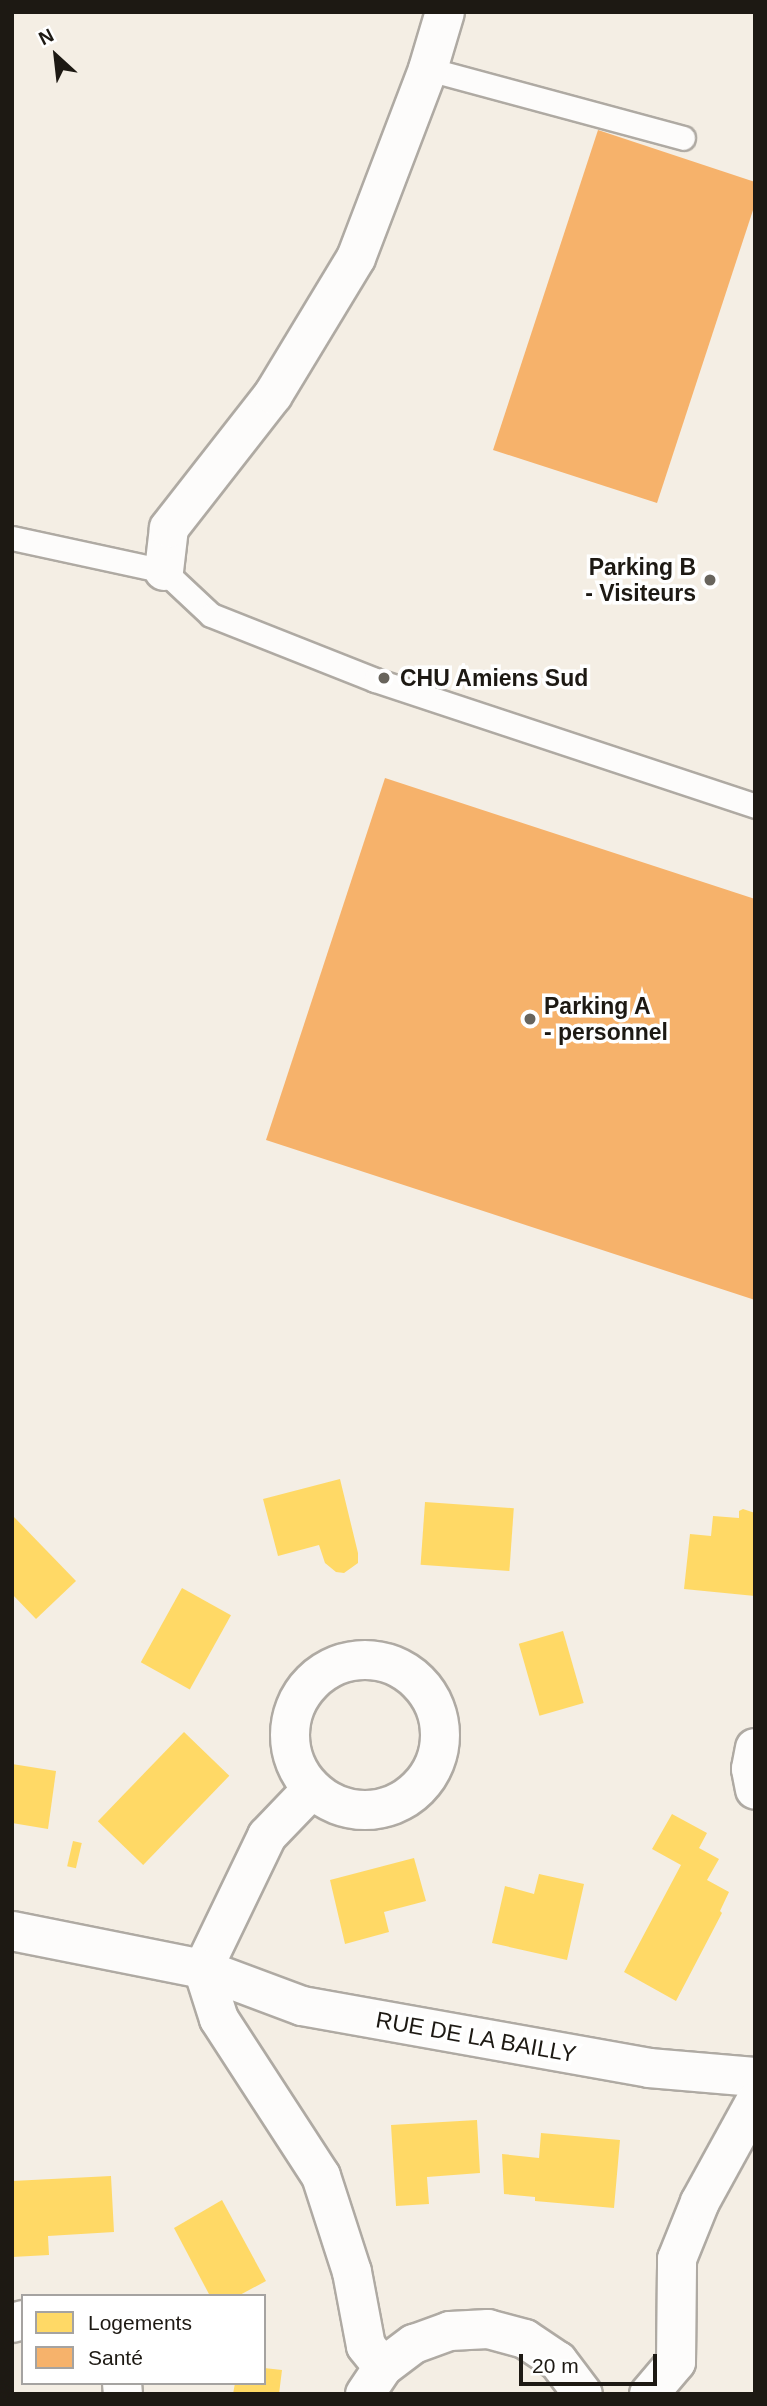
<!DOCTYPE html>
<meta charset="utf-8">
<style>
body{margin:0}
#map{position:relative;width:767px;height:2406px;overflow:hidden;background:#f4eee4;font-family:Arial,sans-serif}
div>[style]{position:absolute}
.homes>*{inset:0;background:#ffd966;transform-origin:0 0}
.health>*{inset:0;background:#f6b26b}
.roads{filter:drop-shadow(2px 0 #afaaa3) drop-shadow(-2px 0 #afaaa3) drop-shadow(0 2px #afaaa3) drop-shadow(0 -2px #afaaa3)}
.service>*{height:23px;margin:-11.5px;padding:0 11.5px;transform-origin:11.5px;border-radius:11.5px;background:#fdfcfb}
.minor>*{height:38px;margin:-19px;padding:0 19px;transform-origin:19px;border-radius:19px;background:#fdfcfb}
.minor>.ring{margin:-19px;padding:0;box-sizing:content-box;background:none;border:38px solid #fdfcfb;border-radius:50%}
.dots>*{width:19px;height:19px;translate:-50% -50%;box-sizing:border-box;border:4px solid #fff;border-radius:50%}
span{translate:-50% -50%;white-space:nowrap;text-align:center;line-height:1.15;-webkit-text-stroke:7px #fff;paint-order:stroke}
.poi-label{font-size:23px;color:#1d1913;font-weight:700}
.right{translate:-100% -50%;text-align:right}
.left{translate:0 -50%;text-align:left}
.street-label{font-size:23px;color:#1d1913}
.frame{position:absolute;inset:0;border:14px solid #1d1913;pointer-events:none}
.legend{position:absolute;left:21px;top:2294px;width:245px;height:91px;box-sizing:border-box;background:#fff;border:2px solid #a5a3a1;margin:0;padding:9px 12px;list-style:none;font-size:21px;color:#1d1913}
.legend li{display:flex;align-items:center;gap:14px;height:35px}
.legend b{width:35px;border:2px solid #a5a3a1}
.north{position:absolute;left:21px;top:21px;width:70px;height:70px;-webkit-text-stroke:5px #fff;paint-order:stroke;rotate:333deg;font-size:19px;font-weight:700;line-height:28px;text-align:center;color:#1d1913}
.north::after{content:'';display:block;margin:auto;width:24px;height:32px;background:#1d1913;clip-path:polygon(50% 0,100% 100%,50% 72%,0 100%)}
.scale{position:absolute;left:519px;top:2354px;width:138px;height:32px;box-sizing:border-box;border:4px solid #1d1913;border-top:0;padding-left:9px;font-size:21px;line-height:24px;white-space:nowrap;color:#1d1913;-webkit-text-stroke:5px #fff;paint-order:stroke}
</style>
<div id="map">
<div class="homes">
<div style="clip-path:polygon(340px 1479px,358px 1553px,358px 1563px,344px 1573px,336px 1572px,325px 1563px,319px 1545px,278px 1556px,263px 1499px)"></div>
<div style="left:425px;top:1502px;width:89px;height:63px;rotate:4deg"></div>
<div style="clip-path:polygon(743px 1509px,755px 1513px,755px 1596px,684px 1589px,690px 1534px,711px 1536px,713px 1516px,739px 1518px,739px 1511px)"></div>
<div style="clip-path:polygon(14px 1517px,76px 1581px,36px 1619px,12px 1594px)"></div>
<div style="left:182px;top:1588px;width:56px;height:85px;rotate:29deg"></div>
<div style="left:563px;top:1631px;width:75px;height:46px;rotate:74deg"></div>
<div style="left:184px;top:1732px;width:63px;height:124px;rotate:44deg"></div>
<div style="clip-path:polygon(12px 1764px,56px 1771px,48px 1829px,12px 1823px)"></div>
<div style="clip-path:polygon(672px 1814px,707px 1833px,699px 1848px,719px 1859px,707px 1880px,729px 1892px,720px 1911px,722px 1913px,676px 2001px,624px 1972px,681px 1865px,652px 1849px)"></div>
<div style="left:73px;top:1841px;width:9px;height:26px;rotate:13deg"></div>
<div style="clip-path:polygon(414px 1858px,426px 1901px,384px 1912px,389px 1932px,345px 1944px,330px 1880px)"></div>
<div style="clip-path:polygon(539px 1874px,584px 1884px,567px 1960px,492px 1943px,505px 1886px,534px 1894px)"></div>
<div style="clip-path:polygon(477px 2120px,480px 2173px,427px 2177px,429px 2204px,396px 2206px,391px 2125px)"></div>
<div style="clip-path:polygon(541px 2133px,620px 2140px,614px 2208px,535px 2201px,535px 2197px,504px 2194px,502px 2154px,539px 2158px)"></div>
<div style="clip-path:polygon(111px 2176px,114px 2232px,48px 2236px,49px 2255px,12px 2257px,12px 2181px)"></div>
<div style="clip-path:polygon(222px 2200px,266px 2281px,238px 2296px,210px 2296px,174px 2228px)"></div>
<div style="clip-path:polygon(264px 2368px,282px 2370px,279px 2394px,233px 2394px,235px 2383px,264px 2383px)"></div>
</div>
<div class="health">
<div style="clip-path:polygon(598px 130px,755px 182px,755px 204px,657px 503px,493px 450px)"></div>
<div style="clip-path:polygon(385px 778px,755px 899px,755px 1300px,266px 1140px)"></div>
</div>
<div class="roads">
<div class="service">
<div style="left:428px;top:69px;width:264px;rotate:15.1deg"></div>
<div style="left:12px;top:538px;width:156px;rotate:12.2deg"></div>
<div style="left:164px;top:571px;width:64px;rotate:43.1deg"></div>
<div style="left:211px;top:615px;width:176px;rotate:21.6deg"></div>
<div style="left:375px;top:680px;width:400px;rotate:18.3deg"></div>
</div>
<div class="minor">
<div style="left:164px;top:571px;width:43px;rotate:-83.4deg"></div>
<div style="left:169px;top:528px;width:169px;rotate:-52deg"></div>
<div style="left:273px;top:395px;width:160px;rotate:-58.8deg"></div>
<div style="left:356px;top:258px;width:202px;rotate:-69.1deg"></div>
<div style="left:428px;top:69px;width:59px;rotate:-73.4deg"></div>
<div class="ring" style="left:290px;top:1660px;width:112px;height:112px"></div>
<div style="left:755px;top:1748px;width:21px;rotate:101deg"></div>
<div style="left:751px;top:1769px;width:21px;rotate:79deg"></div>
<div style="left:312px;top:1789px;width:65px;rotate:133.8deg"></div>
<div style="left:267px;top:1836px;width:148px;rotate:115.7deg"></div>
<div style="left:203px;top:1969px;width:52px;rotate:72.3deg"></div>
<div style="left:219px;top:2019px;width:187px;rotate:57deg"></div>
<div style="left:321px;top:2176px;width:101px;rotate:72.1deg"></div>
<div style="left:352px;top:2272px;width:75px;rotate:79.3deg"></div>
<div style="left:366px;top:2346px;width:27px;rotate:51deg"></div>
<div style="left:12px;top:1931px;width:195px;rotate:11.3deg"></div>
<div style="left:203px;top:1969px;width:106px;rotate:20.5deg"></div>
<div style="left:302px;top:2006px;width:352px;rotate:10.1deg"></div>
<div style="left:649px;top:2068px;width:106px;rotate:4.9deg"></div>
<div style="left:12px;top:2323px;width:11px;rotate:-15deg"></div>
<div style="left:122px;top:2383px;width:11px;rotate:85deg"></div>
<div style="left:365px;top:2394px;width:32px;rotate:-56deg"></div>
<div style="left:383px;top:2367px;width:39px;rotate:-37deg"></div>
<div style="left:414px;top:2344px;width:38px;rotate:-20deg"></div>
<div style="left:450px;top:2331px;width:38px;rotate:-3deg"></div>
<div style="left:488px;top:2329px;width:38px;rotate:15deg"></div>
<div style="left:525px;top:2339px;width:40px;rotate:34deg"></div>
<div style="left:558px;top:2361px;width:41px;rotate:52.9deg"></div>
<div style="left:649px;top:2394px;width:42px;rotate:-49.8deg"></div>
<div style="left:676px;top:2362px;width:103px;rotate:-89.4deg"></div>
<div style="left:677px;top:2259px;width:61px;rotate:-68deg"></div>
<div style="left:700px;top:2202px;width:114px;rotate:-61.2deg"></div>
</div>
</div>
<div class="dots">
<div style="left:710px;top:580px;background:#68645c"></div>
<div style="left:384px;top:678px;background:#68645c"></div>
<div style="left:530px;top:1019px;background:#68645c"></div>
</div>
<div class="poi-label">
<span class="right" style="left:696px;top:580px">Parking B<br>- Visiteurs</span>
<span class="left" style="left:400px;top:678px">CHU Amiens Sud</span>
<span class="left" style="left:544px;top:1019px">Parking A<br>- personnel</span>
</div>
<div class="street-label">
<span style="left:476px;top:2037px;rotate:10deg">RUE DE LA BAILLY</span>
</div>
<div class="frame"></div>
<ul class="legend">
<li><b style="height:19px;background:#ffd966"></b>Logements</li>
<li><b style="height:19px;background:#f6b26b"></b>Santé</li>
</ul>
<div class="north">N</div>
<div class="scale">20 m</div>
</div>
